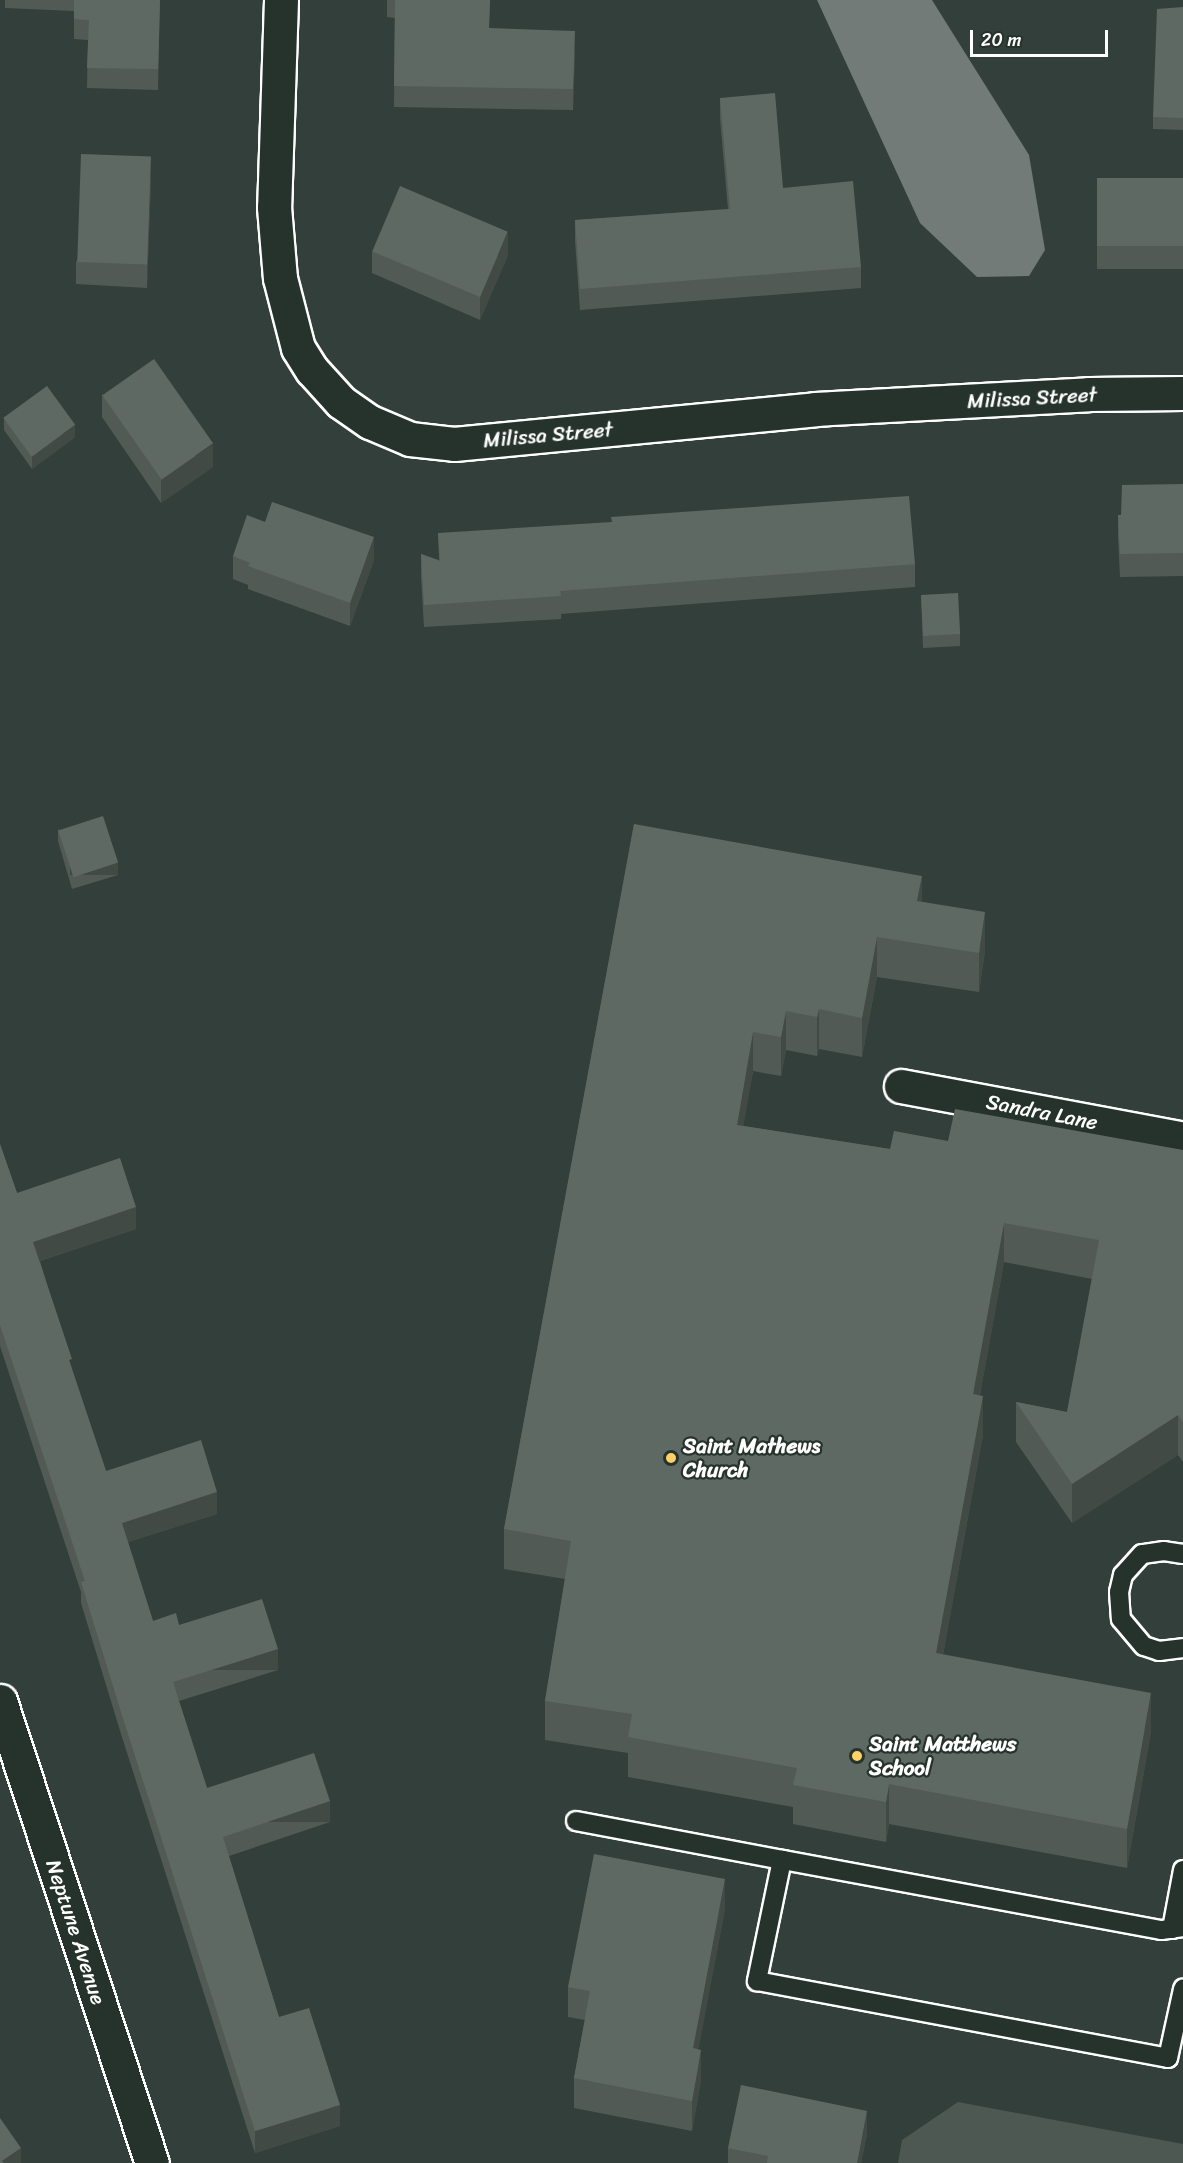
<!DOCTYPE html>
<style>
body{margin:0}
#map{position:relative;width:1183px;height:2163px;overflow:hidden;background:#333f3a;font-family:Sriracha,sans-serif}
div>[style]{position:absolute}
.green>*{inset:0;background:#4d5853}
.water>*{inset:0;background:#737b78}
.roads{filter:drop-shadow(2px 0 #fff) drop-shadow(-2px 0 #fff) drop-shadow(0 2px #fff) drop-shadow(0 -2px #fff)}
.service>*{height:18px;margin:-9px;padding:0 9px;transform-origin:9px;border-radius:9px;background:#26332d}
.minor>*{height:33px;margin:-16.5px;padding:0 16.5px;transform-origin:16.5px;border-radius:16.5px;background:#26332d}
.wall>*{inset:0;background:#525a56;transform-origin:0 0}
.shaded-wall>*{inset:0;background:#424a46;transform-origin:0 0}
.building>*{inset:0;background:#5f6964;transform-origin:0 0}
.dots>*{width:16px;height:16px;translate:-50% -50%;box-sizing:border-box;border:3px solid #26332d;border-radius:50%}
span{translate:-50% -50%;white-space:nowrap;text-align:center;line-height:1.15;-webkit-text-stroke:4.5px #26332d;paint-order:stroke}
.street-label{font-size:21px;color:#fff}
.poi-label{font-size:21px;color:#fff;font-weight:700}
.left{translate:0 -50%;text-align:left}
.scale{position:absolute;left:970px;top:30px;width:138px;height:27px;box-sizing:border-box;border:3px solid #fff;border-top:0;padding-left:8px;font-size:18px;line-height:21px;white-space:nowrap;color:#fff;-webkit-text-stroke:4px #26332d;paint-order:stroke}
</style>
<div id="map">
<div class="green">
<div style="clip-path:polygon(958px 2102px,1183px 2144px,1183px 2163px,898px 2163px,902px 2140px)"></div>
</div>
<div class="water">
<div style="clip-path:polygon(817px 0,932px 0,1029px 155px,1045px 250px,1029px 276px,977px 277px,920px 223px)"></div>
</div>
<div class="roads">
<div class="service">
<div style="left:1183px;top:1554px;width:19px;rotate:-171deg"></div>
<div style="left:1164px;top:1551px;width:22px;rotate:172deg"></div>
<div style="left:1142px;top:1554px;width:28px;rotate:132deg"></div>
<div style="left:1123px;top:1575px;width:17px;rotate:103deg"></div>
<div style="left:1119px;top:1592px;width:27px;rotate:86deg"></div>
<div style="left:1121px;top:1619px;width:35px;rotate:50deg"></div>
<div style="left:1144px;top:1646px;width:16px;rotate:18deg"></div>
<div style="left:1159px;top:1651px;width:24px;rotate:-7deg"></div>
<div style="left:576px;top:1821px;width:210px;rotate:10.7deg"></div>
<div style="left:1183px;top:1927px;width:22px;rotate:172deg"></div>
<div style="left:1161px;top:1930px;width:385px;rotate:-169.5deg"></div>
<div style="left:782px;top:1860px;width:124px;rotate:101.7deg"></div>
<div style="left:757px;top:1981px;width:418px;rotate:10.6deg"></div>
<div style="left:1168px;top:2058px;width:71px;rotate:-77.7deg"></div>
<div style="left:1172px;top:1929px;width:60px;rotate:-79.4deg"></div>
</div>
<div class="minor">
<div style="left:281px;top:0;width:207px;rotate:91.9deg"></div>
<div style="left:274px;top:207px;width:71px;rotate:85.2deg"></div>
<div style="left:280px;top:278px;width:72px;rotate:75.6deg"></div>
<div style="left:298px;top:348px;width:26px;rotate:58deg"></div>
<div style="left:312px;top:370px;width:43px;rotate:47.8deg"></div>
<div style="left:341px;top:402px;width:35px;rotate:35deg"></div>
<div style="left:370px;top:422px;width:43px;rotate:23deg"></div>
<div style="left:410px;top:439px;width:44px;rotate:6.5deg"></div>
<div style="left:454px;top:444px;width:363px;rotate:-5.5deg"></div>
<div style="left:815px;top:409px;width:274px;rotate:-3.1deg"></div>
<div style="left:1089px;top:394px;width:94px;rotate:-0.6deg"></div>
<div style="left:901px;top:1086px;width:287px;rotate:10.6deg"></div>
<div style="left:0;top:1701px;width:486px;rotate:71.8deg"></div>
</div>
</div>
<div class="wall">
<div style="clip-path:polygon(5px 0,160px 0,158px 90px,87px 88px,88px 40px,74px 39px,74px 11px,5px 8px)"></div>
<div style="clip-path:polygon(387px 0,490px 0,489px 28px,575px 52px,573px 110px,394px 107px,395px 18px,387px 17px)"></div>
<div style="clip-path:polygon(1183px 7px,1183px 130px,1153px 129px,1153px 117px)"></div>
<div style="clip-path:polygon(720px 98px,783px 188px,861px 267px,861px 288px,580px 310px,575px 241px,575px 220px,728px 209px,720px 119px)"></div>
<div style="left:1183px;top:178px;width:91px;height:86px;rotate:90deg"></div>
<div style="clip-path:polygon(151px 179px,147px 288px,76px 284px,76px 262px)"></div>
<div style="clip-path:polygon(372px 251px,508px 255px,480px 320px,372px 273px)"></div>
<div style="clip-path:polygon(102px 394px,213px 467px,161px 503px,102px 417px)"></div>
<div style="clip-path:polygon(4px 418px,75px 437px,32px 469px,4px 430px)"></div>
<div style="clip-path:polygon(1183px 484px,1183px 576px,1120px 577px,1118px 537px,1118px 515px,1121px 515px)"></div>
<div style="clip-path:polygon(438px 533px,915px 564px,915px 587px,561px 614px,561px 619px,424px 627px,421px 577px,421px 554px,439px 560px)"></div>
<div style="clip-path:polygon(233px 556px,374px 560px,350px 626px,248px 589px,248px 585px,233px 579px)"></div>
<div style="clip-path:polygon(921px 595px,960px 634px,960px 646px,923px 648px)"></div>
<div style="clip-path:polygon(634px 824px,922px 902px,985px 951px,979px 992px,877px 977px,862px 1057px,819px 1049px,817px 1056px,786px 1050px,781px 1076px,753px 1071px,743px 1126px,890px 1149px,948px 1141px,1183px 1150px,1183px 1462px,1178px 1455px,1072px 1523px,1016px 1442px,1016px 1402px,1067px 1412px,1092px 1279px,1004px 1262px,980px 1395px,983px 1435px,943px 1655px,1151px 1732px,1127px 1868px,889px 1824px,886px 1842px,793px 1824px,793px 1807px,628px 1777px,628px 1753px,545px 1740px,545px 1701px,565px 1579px,504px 1569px,504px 1529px)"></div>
<div style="clip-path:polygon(58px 829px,118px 875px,72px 889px,58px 841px)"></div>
<div style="clip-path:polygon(0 1144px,17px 1193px,136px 1229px,40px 1261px,72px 1369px,106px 1471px,217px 1514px,128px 1542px,153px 1621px,179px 1625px,278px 1670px,179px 1701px,207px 1788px,330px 1822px,229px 1856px,279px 2017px,340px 2126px,255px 2153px,121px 1734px,81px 1603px,81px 1592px,0 1346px)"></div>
<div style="clip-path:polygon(725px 1909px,698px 2049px,701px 2080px,692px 2131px,574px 2108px,574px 2078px,585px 2020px,568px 2017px,568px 1987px)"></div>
<div style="clip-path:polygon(867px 2134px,861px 2163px,728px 2163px,728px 2148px)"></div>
</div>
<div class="shaded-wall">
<div style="clip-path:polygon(575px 31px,575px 52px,573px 110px,573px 89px)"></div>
<div style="clip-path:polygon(151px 157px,151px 179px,147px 288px,147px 265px)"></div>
<div style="clip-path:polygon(508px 232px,508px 255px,480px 320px,480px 297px)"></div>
<div style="clip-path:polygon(75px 425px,75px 437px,32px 469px,32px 457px)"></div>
<div style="clip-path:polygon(213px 444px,213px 467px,161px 503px,161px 480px)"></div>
<div style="clip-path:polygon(374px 537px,374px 560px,350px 626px,350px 603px)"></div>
<div style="left:118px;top:863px;width:12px;height:48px;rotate:90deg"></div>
<div style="clip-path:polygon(922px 876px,922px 916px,917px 901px)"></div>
<div style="clip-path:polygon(985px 912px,985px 951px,979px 992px,979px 953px)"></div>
<div style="clip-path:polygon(877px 937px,877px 977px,862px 1057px,862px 1018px)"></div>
<div style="clip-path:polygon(819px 1009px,819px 1049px,817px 1056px,817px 1017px)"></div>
<div style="clip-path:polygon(786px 1011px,786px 1050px,781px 1076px,781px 1037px)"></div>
<div style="clip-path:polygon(753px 1032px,753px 1071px,737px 1164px,737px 1125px)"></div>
<div style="clip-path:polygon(136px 1207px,136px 1229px,33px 1263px,33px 1242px)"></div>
<div style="clip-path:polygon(1004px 1223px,1004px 1262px,973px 1433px,973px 1394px)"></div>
<div style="clip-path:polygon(983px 1396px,983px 1435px,936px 1693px,936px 1653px)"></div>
<div style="clip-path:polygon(1178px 1415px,1178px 1455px,1072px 1523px,1072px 1484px)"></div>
<div style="clip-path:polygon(217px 1492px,217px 1514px,122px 1544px,122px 1523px)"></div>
<div style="left:278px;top:1649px;width:21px;height:110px;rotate:90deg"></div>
<div style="clip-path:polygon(1151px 1693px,1151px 1732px,1127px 1868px,1127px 1829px)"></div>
<div style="clip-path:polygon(889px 1784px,889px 1824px,886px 1842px,886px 1802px)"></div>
<div style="left:330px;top:1801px;width:21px;height:113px;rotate:90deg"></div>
<div style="clip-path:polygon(725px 1879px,725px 1909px,693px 2079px,693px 2048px)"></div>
<div style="clip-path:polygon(701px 2050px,701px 2080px,692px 2131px,692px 2101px)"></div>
<div style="clip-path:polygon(340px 2105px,340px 2126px,255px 2153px,255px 2131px)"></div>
<div style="clip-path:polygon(867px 2111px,867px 2134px,861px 2163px,857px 2163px)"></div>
<div style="clip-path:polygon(21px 2148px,21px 2163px,2px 2163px,2px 2161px)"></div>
</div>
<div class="building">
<div style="clip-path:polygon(74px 0,160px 0,158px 69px,87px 68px,89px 20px,74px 19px)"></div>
<div style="clip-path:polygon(395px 0,490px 0,489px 28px,575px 31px,573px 89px,394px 86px)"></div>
<div style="clip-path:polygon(1183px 7px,1183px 118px,1153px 117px,1157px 9px)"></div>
<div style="clip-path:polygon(775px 93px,783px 188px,853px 181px,861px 267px,580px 289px,575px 220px,730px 209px,720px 98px)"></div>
<div style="left:81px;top:154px;width:70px;height:108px;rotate:2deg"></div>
<div style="left:1183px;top:178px;width:68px;height:86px;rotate:90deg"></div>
<div style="left:400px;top:186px;width:117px;height:71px;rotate:23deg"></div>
<div style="left:154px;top:359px;width:103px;height:63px;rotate:55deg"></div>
<div style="left:47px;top:386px;width:48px;height:54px;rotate:54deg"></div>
<div style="clip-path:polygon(1183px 484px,1183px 553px,1120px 554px,1118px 515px,1121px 515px,1122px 485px)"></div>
<div style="clip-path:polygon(909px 496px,915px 564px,560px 591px,561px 596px,424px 605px,421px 554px,440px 561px,438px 533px,612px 522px,611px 517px)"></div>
<div style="clip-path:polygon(272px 502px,374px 537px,350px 603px,248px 566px,250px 563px,233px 556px,247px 515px,265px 522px)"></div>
<div style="left:958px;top:593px;width:41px;height:37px;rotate:87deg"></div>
<div style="left:103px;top:816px;width:49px;height:47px;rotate:72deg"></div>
<div style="clip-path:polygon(634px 824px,922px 876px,917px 901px,985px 912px,979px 953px,877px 937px,862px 1018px,819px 1009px,817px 1017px,786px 1011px,781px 1037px,753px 1032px,737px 1125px,890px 1149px,894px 1131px,948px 1141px,955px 1109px,1183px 1150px,1183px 1422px,1178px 1415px,1072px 1484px,1016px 1402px,1067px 1412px,1099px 1240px,1004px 1223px,973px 1394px,983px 1396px,936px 1653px,1151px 1693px,1127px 1829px,889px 1784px,886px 1802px,793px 1785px,797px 1768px,628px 1737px,632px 1714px,545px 1701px,571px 1541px,504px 1529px)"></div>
<div style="clip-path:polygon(0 1144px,17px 1193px,120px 1158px,136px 1207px,33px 1242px,72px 1359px,69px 1360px,106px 1471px,201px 1440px,217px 1492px,122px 1523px,153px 1621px,176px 1613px,179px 1625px,262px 1599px,278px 1649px,173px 1682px,207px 1788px,314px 1753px,330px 1801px,223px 1837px,279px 2017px,309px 2008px,340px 2105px,255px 2131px,121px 1712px,81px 1582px,85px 1581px,0 1325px)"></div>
<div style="clip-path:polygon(594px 1854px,725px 1879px,693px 2048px,701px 2050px,692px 2101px,574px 2078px,590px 1991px,568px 1987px)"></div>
<div style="clip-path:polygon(741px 2085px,867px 2111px,857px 2163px,767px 2163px,768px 2156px,728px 2148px)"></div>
<div style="clip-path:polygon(0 2118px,21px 2148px,2px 2161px,4px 2163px,0 2163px)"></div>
</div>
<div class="dots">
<div style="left:671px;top:1458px;background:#ffd166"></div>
<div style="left:857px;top:1756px;background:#ffd166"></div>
</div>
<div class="street-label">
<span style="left:1032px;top:398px;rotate:-3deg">Milissa Street</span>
<span style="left:548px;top:435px;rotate:-5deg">Milissa Street</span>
<span style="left:1042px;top:1112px;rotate:11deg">Sandra Lane</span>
<span style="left:76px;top:1932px;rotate:72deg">Neptune Avenue</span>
</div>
<div class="poi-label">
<span class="left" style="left:683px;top:1458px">Saint Mathews<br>Church</span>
<span class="left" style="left:869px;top:1756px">Saint Matthews<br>School</span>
</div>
<div class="scale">20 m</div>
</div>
